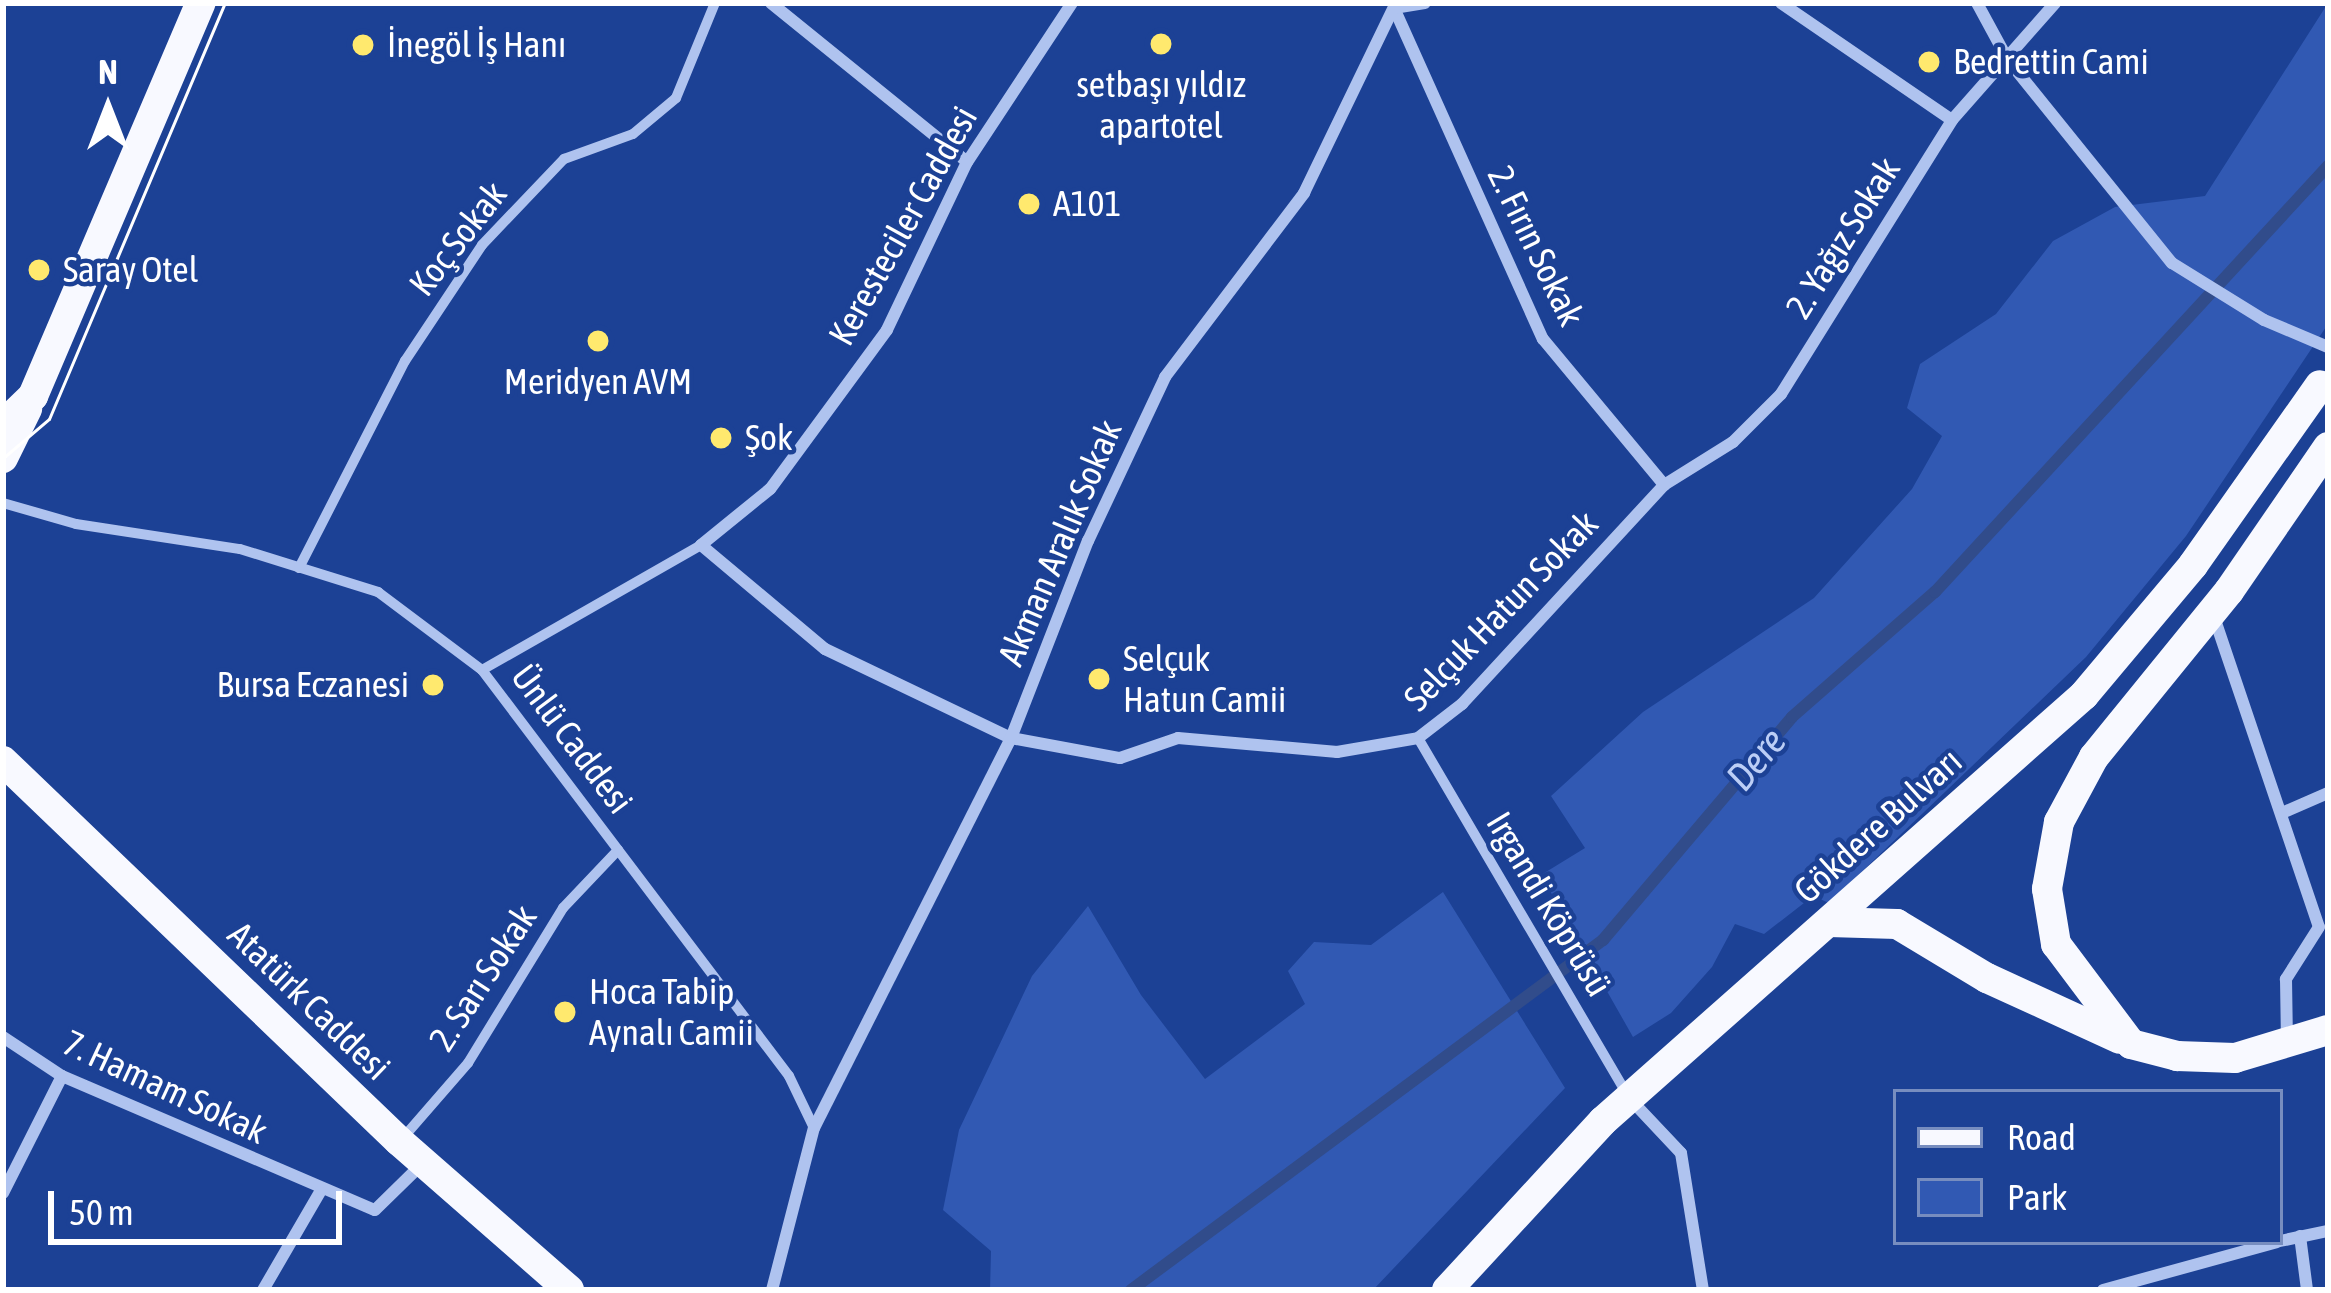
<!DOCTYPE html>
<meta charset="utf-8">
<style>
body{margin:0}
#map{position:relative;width:2331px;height:1293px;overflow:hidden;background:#1c4195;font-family:"Asap Condensed",sans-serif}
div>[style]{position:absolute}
.green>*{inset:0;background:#3159b3}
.stream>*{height:12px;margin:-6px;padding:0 6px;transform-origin:6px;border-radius:6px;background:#314c8b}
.pedestrian>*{height:10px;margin:-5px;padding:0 5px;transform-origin:5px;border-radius:5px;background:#afc3ef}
.minor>*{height:12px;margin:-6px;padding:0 6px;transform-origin:6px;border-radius:6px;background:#afc3ef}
.primary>*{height:30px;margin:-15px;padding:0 15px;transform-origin:15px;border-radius:15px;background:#f8f9ff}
.tram>*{height:3px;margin:-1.5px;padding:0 1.5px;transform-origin:1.5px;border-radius:1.5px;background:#fff}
.dots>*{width:33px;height:33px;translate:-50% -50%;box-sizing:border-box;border:6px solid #1c4195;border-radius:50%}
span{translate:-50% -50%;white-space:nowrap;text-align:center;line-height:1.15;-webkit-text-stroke:9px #1c4195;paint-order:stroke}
.poi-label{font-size:36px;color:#fff}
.left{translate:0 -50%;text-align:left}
.right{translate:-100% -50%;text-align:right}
.street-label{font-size:36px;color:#fff}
.water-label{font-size:39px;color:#bccef6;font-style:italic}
.frame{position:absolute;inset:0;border:6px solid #fff;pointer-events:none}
.legend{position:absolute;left:1893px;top:1089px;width:390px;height:156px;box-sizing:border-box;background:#1c4195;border:3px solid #778dbf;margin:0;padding:15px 21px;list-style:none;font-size:36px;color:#fff}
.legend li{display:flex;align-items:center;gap:24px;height:60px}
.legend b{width:60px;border:3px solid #778dbf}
.north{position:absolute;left:48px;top:48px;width:120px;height:120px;-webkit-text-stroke:9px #1c4195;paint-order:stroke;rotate:0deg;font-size:33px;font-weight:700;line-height:48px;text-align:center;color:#fff}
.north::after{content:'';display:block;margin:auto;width:42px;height:54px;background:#fff;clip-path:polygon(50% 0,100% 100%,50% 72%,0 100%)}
.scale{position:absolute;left:48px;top:1191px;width:294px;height:54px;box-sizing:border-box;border:6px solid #fff;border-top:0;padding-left:15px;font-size:36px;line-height:42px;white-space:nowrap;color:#fff;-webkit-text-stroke:9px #1c4195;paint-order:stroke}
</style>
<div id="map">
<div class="green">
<div style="clip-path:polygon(2328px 3px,2328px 324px,2186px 536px,2086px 657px,1829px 903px,1813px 896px,1764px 934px,1735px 924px,1712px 967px,1671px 1013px,1633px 1037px,1541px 875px,1585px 848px,1551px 796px,1643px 712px,1814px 598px,1912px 489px,1942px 436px,1907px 408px,1920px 364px,1996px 314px,2053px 241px,2115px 207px,2205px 196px)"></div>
<div style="clip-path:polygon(1443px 892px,1565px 1088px,1373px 1290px,990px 1290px,991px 1251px,943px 1210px,959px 1130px,1032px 976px,1088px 906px,1141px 995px,1205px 1079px,1305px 1004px,1288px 971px,1314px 942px,1371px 945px)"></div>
</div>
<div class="stream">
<div style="left:1131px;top:1290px;width:588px;rotate:-36.56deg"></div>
<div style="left:1603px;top:940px;width:292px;rotate:-49.7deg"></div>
<div style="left:1792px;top:717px;width:190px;rotate:-41.2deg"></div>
<div style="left:1935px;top:592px;width:580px;rotate:-47.31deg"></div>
</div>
<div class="pedestrian">
<div style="left:3px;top:503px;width:76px;rotate:16deg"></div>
<div style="left:76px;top:524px;width:166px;rotate:8.7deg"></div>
<div style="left:240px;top:549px;width:145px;rotate:17.3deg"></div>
<div style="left:378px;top:592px;width:130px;rotate:36.9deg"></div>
<div style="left:482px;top:670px;width:509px;rotate:52.9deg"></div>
<div style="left:789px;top:1076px;width:58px;rotate:64.3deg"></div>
<div style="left:299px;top:568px;width:233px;rotate:-62.9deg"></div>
<div style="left:405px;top:361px;width:139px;rotate:-56.4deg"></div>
<div style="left:482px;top:245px;width:119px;rotate:-46.4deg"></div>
<div style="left:564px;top:159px;width:73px;rotate:-19.9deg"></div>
<div style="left:633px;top:134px;width:56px;rotate:-39.9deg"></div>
<div style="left:676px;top:98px;width:103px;rotate:-67.7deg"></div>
<div style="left:482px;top:670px;width:252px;rotate:-29.7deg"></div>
<div style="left:1418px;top:738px;width:411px;rotate:59.6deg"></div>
<div style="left:402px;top:1139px;width:101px;rotate:-49deg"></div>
<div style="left:468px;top:1063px;width:182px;rotate:-58.5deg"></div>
<div style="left:563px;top:908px;width:80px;rotate:-46.5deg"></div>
</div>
<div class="minor">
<div style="left:771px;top:3px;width:252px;rotate:39deg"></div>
<div style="left:1072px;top:3px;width:191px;rotate:123.4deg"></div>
<div style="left:967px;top:162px;width:186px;rotate:115.5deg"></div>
<div style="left:887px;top:330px;width:197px;rotate:126.3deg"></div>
<div style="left:770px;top:489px;width:89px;rotate:140.9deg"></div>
<div style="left:701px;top:545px;width:162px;rotate:40deg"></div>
<div style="left:825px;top:649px;width:206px;rotate:25.6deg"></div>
<div style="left:1011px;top:738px;width:111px;rotate:10.4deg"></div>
<div style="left:1120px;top:758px;width:61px;rotate:-19deg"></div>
<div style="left:1178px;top:738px;width:160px;rotate:5deg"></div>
<div style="left:1337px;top:752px;width:82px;rotate:-9.8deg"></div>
<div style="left:1418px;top:738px;width:56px;rotate:-37.7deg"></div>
<div style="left:1462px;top:704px;width:298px;rotate:-47.3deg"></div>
<div style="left:1664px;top:485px;width:81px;rotate:-31.9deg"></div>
<div style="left:1733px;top:442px;width:68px;rotate:-45deg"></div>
<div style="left:1781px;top:394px;width:323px;rotate:-58deg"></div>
<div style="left:1952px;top:120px;width:156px;rotate:-48.6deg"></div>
<div style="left:1781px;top:3px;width:207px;rotate:34.4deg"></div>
<div style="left:1977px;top:3px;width:65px;rotate:61.5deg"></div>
<div style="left:2008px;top:60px;width:261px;rotate:51.1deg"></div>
<div style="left:2172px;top:263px;width:108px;rotate:31.8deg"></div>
<div style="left:2264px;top:320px;width:69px;rotate:22.9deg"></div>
<div style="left:1394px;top:8px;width:363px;rotate:65.8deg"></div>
<div style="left:1543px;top:339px;width:190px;rotate:50.3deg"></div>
<div style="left:1394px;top:8px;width:31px;rotate:-9deg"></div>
<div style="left:2213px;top:614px;width:330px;rotate:71.3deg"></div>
<div style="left:2319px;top:927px;width:62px;rotate:122.4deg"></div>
<div style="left:2286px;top:979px;width:65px;rotate:89.1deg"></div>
<div style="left:2282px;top:813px;width:50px;rotate:-23.5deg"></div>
<div style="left:3px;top:1037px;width:71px;rotate:33.5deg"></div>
<div style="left:62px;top:1076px;width:340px;rotate:23.2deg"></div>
<div style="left:375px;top:1210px;width:67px;rotate:-44.4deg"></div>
<div style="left:1631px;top:1100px;width:73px;rotate:46.7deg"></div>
<div style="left:1681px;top:1153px;width:139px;rotate:80.9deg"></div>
<div style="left:3px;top:1193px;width:131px;rotate:-63.2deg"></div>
<div style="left:2300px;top:1236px;width:54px;rotate:82.6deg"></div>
<div style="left:2280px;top:1241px;width:49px;rotate:-11.8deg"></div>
<div style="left:263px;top:1290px;width:113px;rotate:-59.8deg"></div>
<div style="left:772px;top:1290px;width:167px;rotate:-75.5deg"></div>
<div style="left:814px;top:1128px;width:437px;rotate:-63.2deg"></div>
<div style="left:1011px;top:738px;width:212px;rotate:-68.7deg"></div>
<div style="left:1088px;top:541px;width:181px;rotate:-64.8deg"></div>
<div style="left:1165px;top:377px;width:231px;rotate:-52.9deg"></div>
<div style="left:1304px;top:193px;width:211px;rotate:-64.2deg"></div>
<div style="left:2103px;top:1290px;width:180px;rotate:-15.4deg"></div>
</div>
<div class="primary">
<div style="left:3px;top:425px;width:42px;rotate:-44deg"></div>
<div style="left:33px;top:396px;width:427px;rotate:-66.9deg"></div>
<div style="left:2328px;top:447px;width:175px;rotate:124.5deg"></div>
<div style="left:2229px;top:591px;width:214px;rotate:129.1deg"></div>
<div style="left:2094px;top:757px;width:74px;rotate:118.3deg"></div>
<div style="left:2059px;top:822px;width:68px;rotate:100.2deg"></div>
<div style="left:2047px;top:889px;width:56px;rotate:80.7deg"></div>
<div style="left:2056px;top:944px;width:125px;rotate:53.1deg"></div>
<div style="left:2131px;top:1044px;width:48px;rotate:14.6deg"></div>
<div style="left:2177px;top:1056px;width:58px;rotate:2deg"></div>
<div style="left:2235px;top:1058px;width:97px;rotate:-16.8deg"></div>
<div style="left:3px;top:458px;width:55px;rotate:-63.9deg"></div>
<div style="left:3px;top:761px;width:549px;rotate:43.82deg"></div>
<div style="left:399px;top:1141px;width:226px;rotate:41.2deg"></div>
<div style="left:1829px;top:922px;width:68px;rotate:1.7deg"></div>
<div style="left:1897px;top:924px;width:105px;rotate:31deg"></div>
<div style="left:1987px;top:978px;width:146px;rotate:24.6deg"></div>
<div style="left:1447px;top:1290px;width:230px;rotate:-47.3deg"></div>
<div style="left:1603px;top:1121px;width:643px;rotate:-41.53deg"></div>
<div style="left:2084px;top:695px;width:170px;rotate:-50deg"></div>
<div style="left:2193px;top:565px;width:220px;rotate:-54.8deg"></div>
</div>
<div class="tram">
<div style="left:3px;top:458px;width:60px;rotate:-40.3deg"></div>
<div style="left:49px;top:419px;width:452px;rotate:-67.1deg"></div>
</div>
<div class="dots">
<div style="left:1161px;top:44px;background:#ffe96e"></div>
<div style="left:363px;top:45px;background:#ffe96e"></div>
<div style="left:1929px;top:62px;background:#ffe96e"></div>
<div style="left:1029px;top:204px;background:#ffe96e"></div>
<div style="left:39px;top:270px;background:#ffe96e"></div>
<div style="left:598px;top:341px;background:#ffe96e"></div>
<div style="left:721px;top:438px;background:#ffe96e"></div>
<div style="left:1099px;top:679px;background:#ffe96e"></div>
<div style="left:433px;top:685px;background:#ffe96e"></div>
<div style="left:565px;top:1012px;background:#ffe96e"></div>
</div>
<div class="poi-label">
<span class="left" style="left:387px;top:45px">İnegöl İş Hanı</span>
<span class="left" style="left:1953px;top:62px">Bedrettin Cami</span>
<span style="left:1161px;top:105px">setbaşı yıldız<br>apartotel</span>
<span class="left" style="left:1053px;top:204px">A101</span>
<span class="left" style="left:63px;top:270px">Saray Otel</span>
<span style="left:598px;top:382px">Meridyen AVM</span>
<span class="left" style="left:745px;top:438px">Şok</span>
<span class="left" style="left:1123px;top:679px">Selçuk<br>Hatun Camii</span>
<span class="right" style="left:409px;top:685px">Bursa Eczanesi</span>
<span class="left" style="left:589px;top:1012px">Hoca Tabip<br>Aynalı Camii</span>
</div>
<div class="street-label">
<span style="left:903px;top:226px;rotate:-61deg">Keresteciler Caddesi</span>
<span style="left:1843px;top:238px;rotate:-58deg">2. Yağız Sokak</span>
<span style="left:458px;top:239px;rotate:-52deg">Koç Sokak</span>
<span style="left:1536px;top:246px;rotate:64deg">2. Fırın Sokak</span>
<span style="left:1060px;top:543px;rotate:-67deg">Akman Aralık Sokak</span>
<span style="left:1501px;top:611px;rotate:-46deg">Selçuk Hatun Sokak</span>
<span style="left:572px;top:739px;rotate:53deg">Ünlü Caddesi</span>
<span style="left:1878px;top:826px;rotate:-42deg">Gökdere Bulvarı</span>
<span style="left:1549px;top:904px;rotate:59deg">Irgandi Köprüsü</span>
<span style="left:483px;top:978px;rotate:-57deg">2. Sarı Sokak</span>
<span style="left:309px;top:1001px;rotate:44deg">Atatürk Caddesi</span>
<span style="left:165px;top:1087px;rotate:25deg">7. Hamam Sokak</span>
</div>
<div class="water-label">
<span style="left:1756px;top:759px;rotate:-50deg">Dere</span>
</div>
<div class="frame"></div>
<ul class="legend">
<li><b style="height:15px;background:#f8f9ff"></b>Road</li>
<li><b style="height:33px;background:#3159b3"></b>Park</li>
</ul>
<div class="north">N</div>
<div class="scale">50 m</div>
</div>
